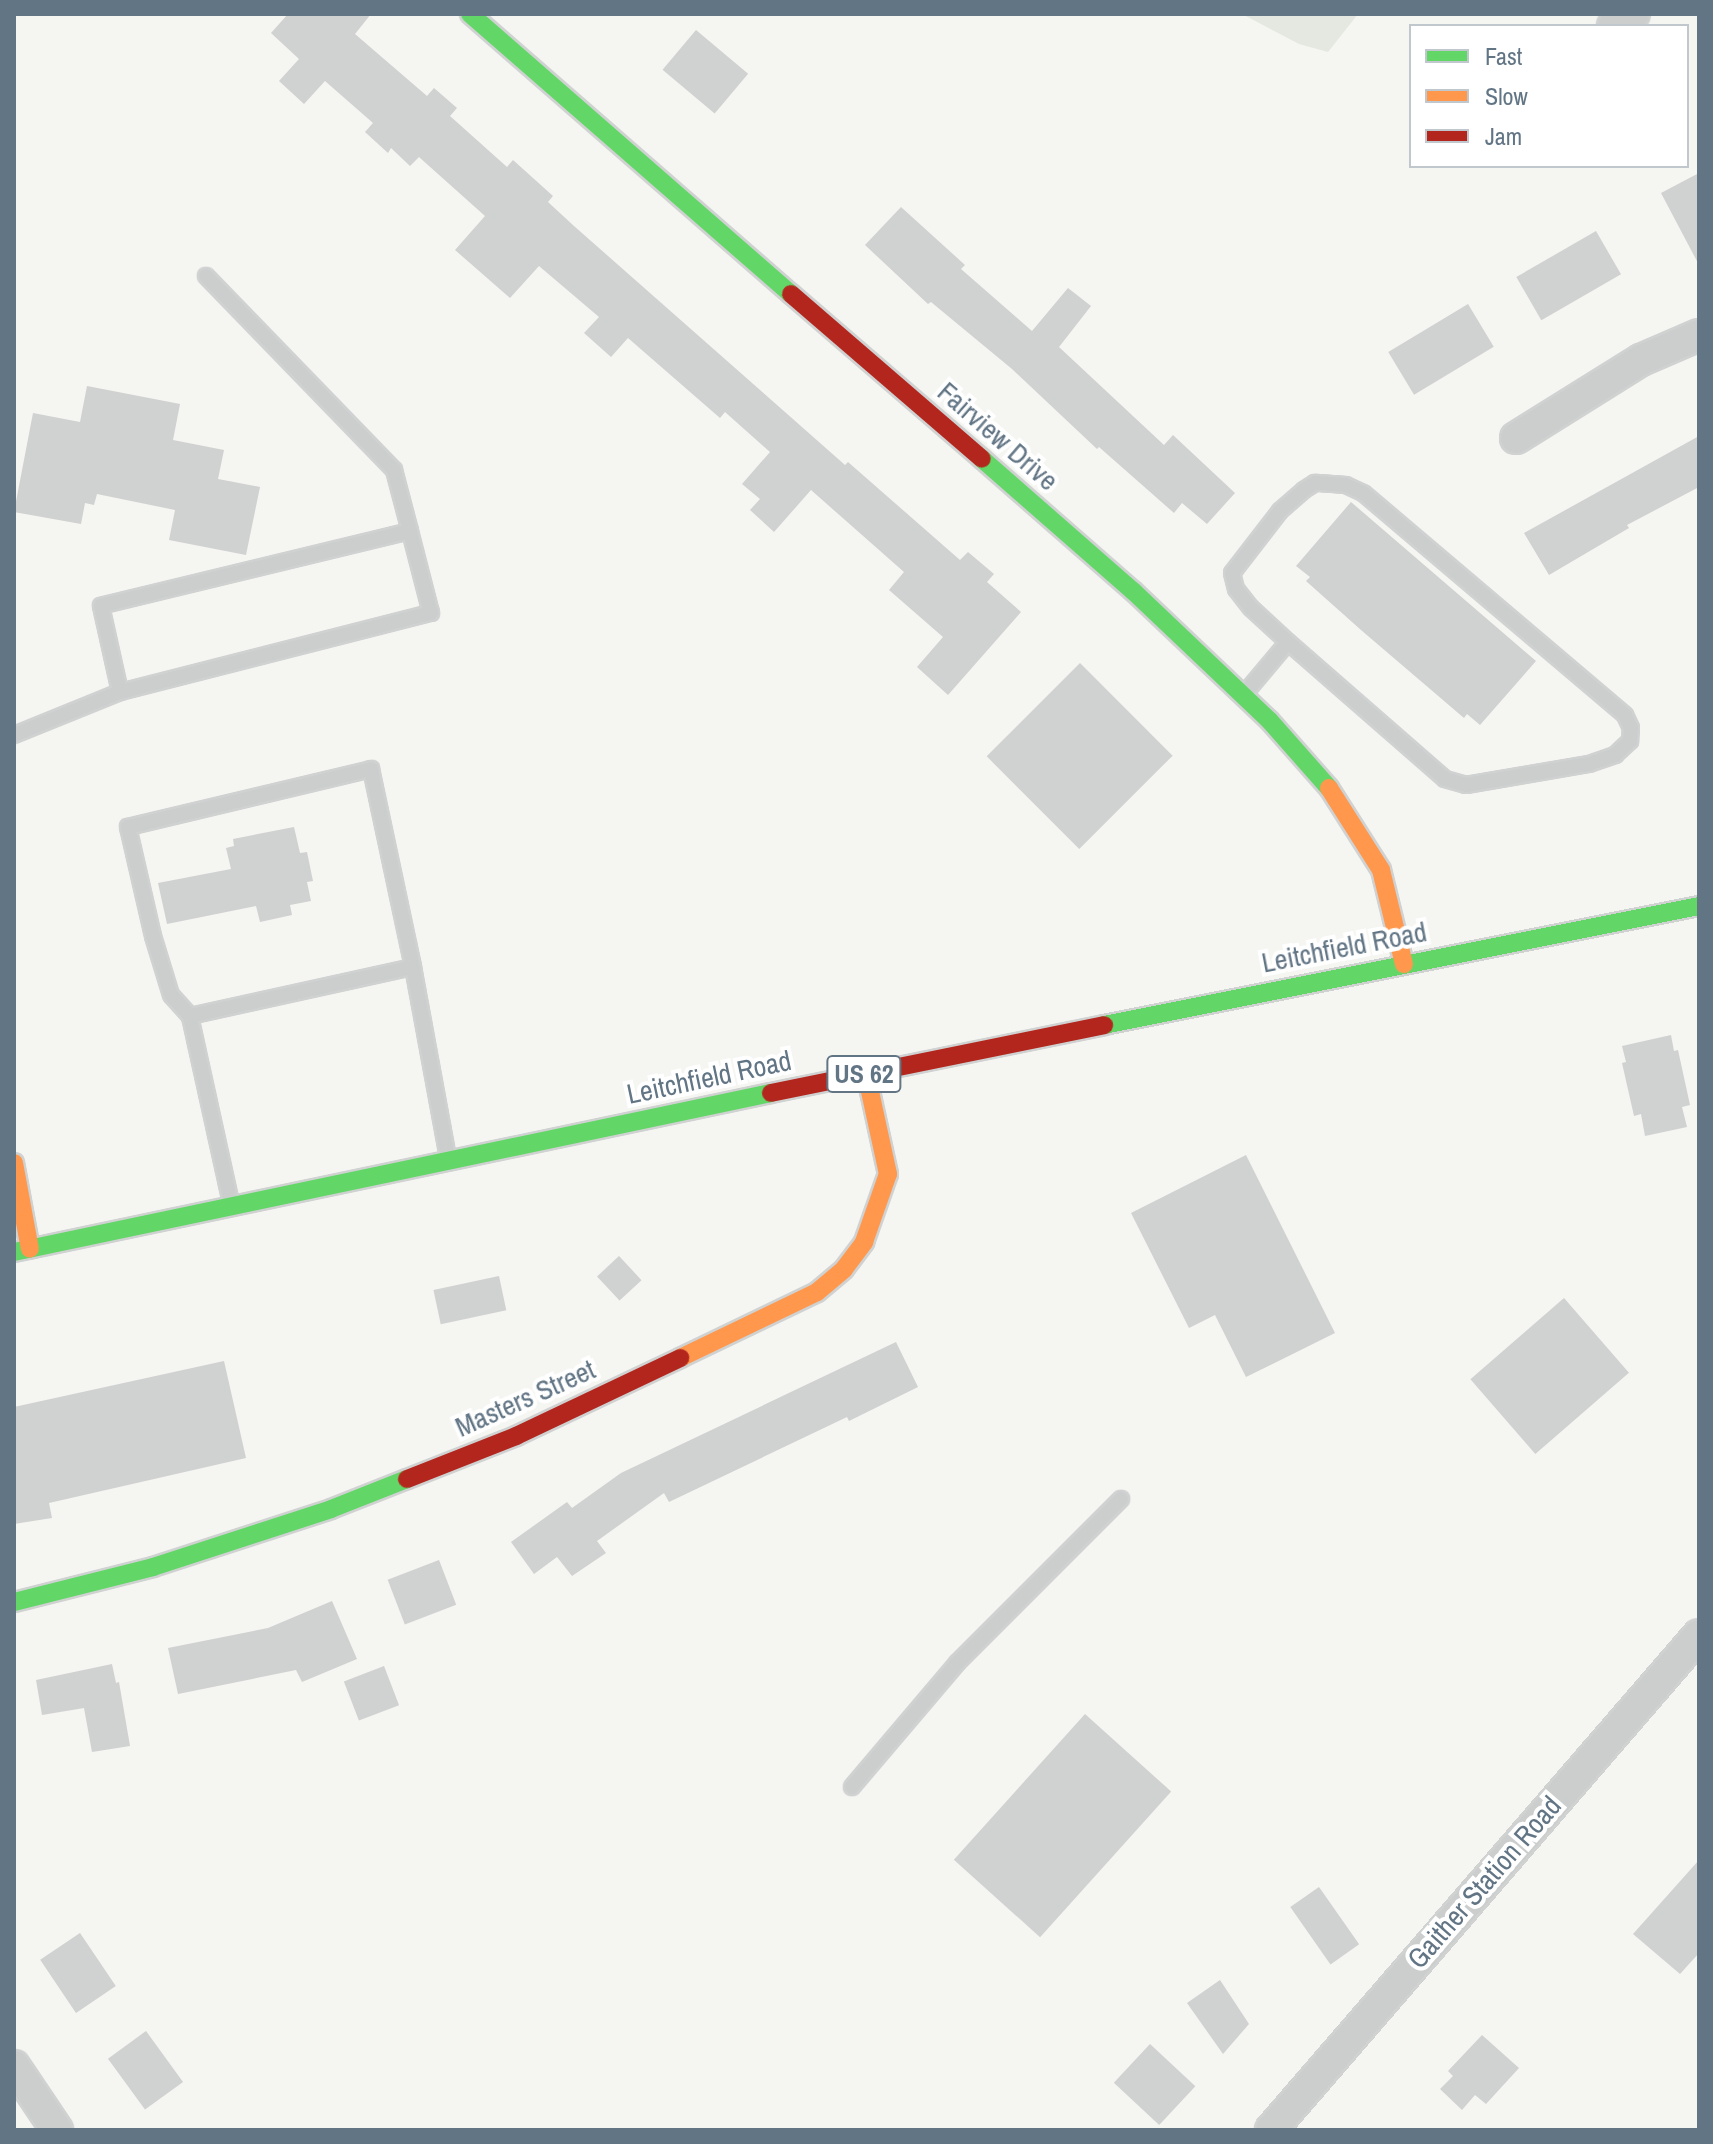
<!DOCTYPE html>
<style>
body{margin:0}
#map{position:relative;width:1713px;height:2144px;overflow:hidden;background:#f5f5f2;font-family:"Archivo Narrow",sans-serif}
div>[style]{position:absolute}
.green>*{inset:0;background:#e4e8e0}
.building>*{inset:0;background:#d0d1d1;transform-origin:0 0}
.roads{filter:drop-shadow(2px 0 #d0d2d2) drop-shadow(-2px 0 #d0d2d2) drop-shadow(0 2px #d0d2d2) drop-shadow(0 -2px #d0d2d2)}
.lane>*{height:14px;margin:-7px;padding:0 7px;transform-origin:7px;border-radius:7px;background:#cccece}
.street>*{height:30px;margin:-15px;padding:0 15px;transform-origin:15px;border-radius:15px;background:#cccece}
.fast>*{height:18px;margin:-9px;padding:0 9px;transform-origin:9px;border-radius:9px;background:#63d668}
.slow>*{height:18px;margin:-9px;padding:0 9px;transform-origin:9px;border-radius:9px;background:#ff974d}
.jam>*{height:18px;margin:-9px;padding:0 9px;transform-origin:9px;border-radius:9px;background:#b3261e}
span{translate:-50% -50%;white-space:nowrap;text-align:center;line-height:1.15;-webkit-text-stroke:8px #fff;paint-order:stroke}
.shield-label span{padding:2px 6px;background:#fff;border:2px solid;border-radius:6px;-webkit-text-stroke-width:0}
.shield-label{font-size:26px;color:#627585;font-weight:700}
.street-label{font-size:28px;color:#627585}
.frame{position:absolute;inset:0;border:16px solid #627585;pointer-events:none}
.legend{position:absolute;left:1409px;top:24px;width:280px;height:144px;box-sizing:border-box;background:#fff;border:2px solid #c0c8ce;margin:0;padding:10px 14px;list-style:none;font-size:24px;color:#627585}
.legend li{display:flex;align-items:center;gap:16px;height:40px}
.legend b{width:40px;border:2px solid #c0c8ce}
</style>
<div id="map">
<div class="green">
<div style="clip-path:polygon(1242px 14px,1358px 14px,1328px 52px,1299px 44px)"></div>
</div>
<div class="building">
<div style="clip-path:polygon(288px 14px,371px 14px,355px 34px,427px 96px,434px 88px,457px 108px,450px 116px,507px 167px,513px 160px,553px 196px,548px 202px,574px 226px,845px 465px,848px 462px,960px 560px,968px 552px,994px 574px,987px 582px,1021px 612px,948px 695px,917px 667px,943px 637px,889px 590px,904px 572px,811px 490px,774px 532px,750px 510px,760px 499px,742px 484px,770px 452px,725px 412px,720px 418px,628px 338px,611px 357px,584px 333px,599px 317px,539px 266px,510px 298px,455px 250px,485px 216px,419px 157px,410px 166px,391px 148px,388px 153px,365px 132px,373px 123px,325px 81px,304px 104px,279px 81px,299px 59px,271px 33px)"></div>
<div style="left:696px;top:30px;width:68px;height:52px;rotate:40deg"></div>
<div style="clip-path:polygon(1699px 173px,1699px 265px,1661px 193px)"></div>
<div style="clip-path:polygon(901px 207px,965px 265px,961px 269px,1032px 331px,1068px 288px,1091px 306px,1059px 347px,1164px 445px,1173px 435px,1235px 493px,1207px 524px,1182px 503px,1174px 513px,1099px 447px,1097px 449px,1012px 369px,931px 302px,928px 304px,865px 245px)"></div>
<div style="left:1596px;top:231px;width:50px;height:92px;rotate:60deg"></div>
<div style="left:1468px;top:304px;width:50px;height:93px;rotate:59deg"></div>
<div style="clip-path:polygon(87px 386px,180px 404px,173px 440px,224px 450px,218px 479px,260px 487px,246px 555px,169px 540px,175px 510px,97px 494px,94px 505px,85px 503px,81px 524px,14px 512px,33px 413px,80px 422px)"></div>
<div style="clip-path:polygon(1699px 436px,1699px 487px,1627px 525px,1629px 528px,1549px 575px,1524px 533px)"></div>
<div style="clip-path:polygon(1351px 502px,1536px 661px,1480px 725px,1467px 714px,1464px 718px,1361px 630px,1306px 581px,1310px 577px,1296px 566px)"></div>
<div style="left:1080px;top:663px;width:131px;height:132px;rotate:45deg"></div>
<div style="clip-path:polygon(294px 827px,300px 853px,307px 852px,313px 881px,307px 882px,311px 901px,290px 905px,292px 915px,260px 922px,256px 906px,167px 924px,158px 883px,231px 869px,226px 848px,234px 846px,233px 839px)"></div>
<div style="clip-path:polygon(1671px 1035px,1674px 1051px,1678px 1050px,1690px 1105px,1682px 1107px,1687px 1127px,1645px 1136px,1641px 1114px,1634px 1116px,1622px 1063px,1626px 1062px,1622px 1046px)"></div>
<div style="clip-path:polygon(1246px 1155px,1335px 1333px,1246px 1377px,1215px 1315px,1189px 1328px,1131px 1213px)"></div>
<div style="left:619px;top:1256px;width:33px;height:30px;rotate:47deg"></div>
<div style="left:499px;top:1276px;width:35px;height:67px;rotate:78deg"></div>
<div style="left:1564px;top:1298px;width:99px;height:124px;rotate:49deg"></div>
<div style="clip-path:polygon(896px 1342px,918px 1387px,849px 1421px,847px 1417px,669px 1502px,664px 1493px,597px 1541px,606px 1553px,572px 1576px,557px 1557px,534px 1574px,511px 1542px,567px 1502px,572px 1508px,621px 1473px)"></div>
<div style="clip-path:polygon(224px 1361px,246px 1458px,49px 1503px,52px 1518px,14px 1524px,14px 1407px)"></div>
<div style="left:439px;top:1560px;width:48px;height:55px;rotate:69deg"></div>
<div style="clip-path:polygon(332px 1601px,357px 1659px,302px 1682px,296px 1670px,178px 1694px,168px 1648px,268px 1628px)"></div>
<div style="clip-path:polygon(112px 1664px,116px 1683px,119px 1682px,130px 1746px,92px 1752px,84px 1708px,42px 1715px,36px 1680px)"></div>
<div style="left:384px;top:1666px;width:42px;height:43px;rotate:69deg"></div>
<div style="left:1085px;top:1714px;width:116px;height:196px;rotate:42deg"></div>
<div style="clip-path:polygon(1699px 1860px,1699px 1953px,1680px 1974px,1633px 1934px)"></div>
<div style="left:1319px;top:1887px;width:70px;height:35px;rotate:55deg"></div>
<div style="left:80px;top:1933px;width:64px;height:48px;rotate:56deg"></div>
<div style="clip-path:polygon(1220px 1980px,1249px 2024px,1223px 2054px,1187px 2003px)"></div>
<div style="left:146px;top:2031px;width:63px;height:47px;rotate:54deg"></div>
<div style="clip-path:polygon(1482px 2035px,1519px 2068px,1486px 2104px,1475px 2095px,1462px 2110px,1440px 2089px,1453px 2076px,1448px 2071px)"></div>
<div style="left:1150px;top:2044px;width:62px;height:53px;rotate:43deg"></div>
</div>
<div class="roads">
<div class="lane">
<div style="left:206px;top:276px;width:270px;rotate:45.9deg"></div>
<div style="left:394px;top:470px;width:63px;rotate:75.3deg"></div>
<div style="left:1246px;top:692px;width:65px;rotate:-50deg"></div>
<div style="left:1288px;top:642px;width:208px;rotate:41.1deg"></div>
<div style="left:1445px;top:779px;width:22px;rotate:16deg"></div>
<div style="left:1466px;top:785px;width:125px;rotate:-9.7deg"></div>
<div style="left:1589px;top:764px;width:28px;rotate:-19deg"></div>
<div style="left:1615px;top:755px;width:21px;rotate:-43deg"></div>
<div style="left:1630px;top:741px;width:13px;rotate:-86deg"></div>
<div style="left:1631px;top:728px;width:14px;rotate:-115deg"></div>
<div style="left:1625px;top:715px;width:343px;rotate:-139.7deg"></div>
<div style="left:1363px;top:493px;width:19px;rotate:-155deg"></div>
<div style="left:1346px;top:485px;width:31px;rotate:-176deg"></div>
<div style="left:1315px;top:483px;width:13px;rotate:148deg"></div>
<div style="left:1304px;top:490px;width:32px;rotate:139deg"></div>
<div style="left:1280px;top:511px;width:78px;rotate:127.7deg"></div>
<div style="left:1232px;top:573px;width:16px;rotate:76deg"></div>
<div style="left:1236px;top:589px;width:24px;rotate:52deg"></div>
<div style="left:1251px;top:608px;width:50px;rotate:42.6deg"></div>
<div style="left:14px;top:735px;width:114px;rotate:-22.1deg"></div>
<div style="left:120px;top:692px;width:321px;rotate:-14.3deg"></div>
<div style="left:431px;top:613px;width:85px;rotate:-104.4deg"></div>
<div style="left:410px;top:531px;width:318px;rotate:166.4deg"></div>
<div style="left:101px;top:606px;width:88px;rotate:77.5deg"></div>
<div style="left:190px;top:1016px;width:28px;rotate:-132deg"></div>
<div style="left:171px;top:995px;width:62px;rotate:-107deg"></div>
<div style="left:153px;top:936px;width:112px;rotate:-102.9deg"></div>
<div style="left:128px;top:827px;width:250px;rotate:-13.4deg"></div>
<div style="left:371px;top:769px;width:202px;rotate:78deg"></div>
<div style="left:231px;top:1203px;width:191px;rotate:-102.4deg"></div>
<div style="left:190px;top:1016px;width:228px;rotate:-12.4deg"></div>
<div style="left:413px;top:967px;width:194px;rotate:79.6deg"></div>
<div style="left:852px;top:1787px;width:162px;rotate:-49.7deg"></div>
<div style="left:957px;top:1663px;width:232px;rotate:-45deg"></div>
</div>
<div class="street">
<div style="left:1613px;top:26px;width:24px;rotate:-30deg"></div>
<div style="left:1516px;top:438px;width:147px;rotate:-32deg"></div>
<div style="left:1641px;top:360px;width:63px;rotate:-23.3deg"></div>
<div style="left:14px;top:2066px;width:77px;rotate:56.1deg"></div>
<div style="left:1271px;top:2130px;width:654px;rotate:-49.15deg"></div>
</div>
<div class="fast">
<div style="left:470px;top:14px;width:426px;rotate:41.1deg"></div>
<div style="left:982px;top:459px;width:201px;rotate:41.2deg"></div>
<div style="left:1133px;top:591px;width:187px;rotate:43.5deg"></div>
<div style="left:1269px;top:720px;width:91px;rotate:48.6deg"></div>
<div style="left:1104px;top:1025px;width:607px;rotate:-11.31deg"></div>
<div style="left:14px;top:1252px;width:774px;rotate:-11.86deg"></div>
<div style="left:14px;top:1602px;width:143px;rotate:-14.1deg"></div>
<div style="left:153px;top:1567px;width:187px;rotate:-18deg"></div>
<div style="left:331px;top:1509px;width:82px;rotate:-21.5deg"></div>
</div>
<div class="slow">
<div style="left:1329px;top:788px;width:97px;rotate:57.6deg"></div>
<div style="left:1381px;top:870px;width:97px;rotate:76.3deg"></div>
<div style="left:14px;top:1163px;width:87px;rotate:79.5deg"></div>
<div style="left:680px;top:1358px;width:152px;rotate:-25.7deg"></div>
<div style="left:817px;top:1292px;width:35px;rotate:-40deg"></div>
<div style="left:844px;top:1269px;width:34px;rotate:-53deg"></div>
<div style="left:864px;top:1242px;width:72px;rotate:-70.6deg"></div>
<div style="left:888px;top:1174px;width:103px;rotate:-102.3deg"></div>
</div>
<div class="jam">
<div style="left:791px;top:294px;width:252px;rotate:40.8deg"></div>
<div style="left:771px;top:1093px;width:340px;rotate:-11.5deg"></div>
<div style="left:407px;top:1479px;width:117px;rotate:-21.5deg"></div>
<div style="left:516px;top:1436px;width:182px;rotate:-25.4deg"></div>
</div>
</div>
<div class="shield-label">
<span style="left:864px;top:1074px">US 62</span>
</div>
<div class="street-label">
<span style="left:998px;top:436px;rotate:41deg">Fairview Drive</span>
<span style="left:1344px;top:947px;rotate:-11deg">Leitchfield Road</span>
<span style="left:709px;top:1077px;rotate:-12deg">Leitchfield Road</span>
<span style="left:525px;top:1398px;rotate:-24deg">Masters Street</span>
<span style="left:1484px;top:1882px;rotate:-49deg">Gaither Station Road</span>
</div>
<div class="frame"></div>
<ul class="legend">
<li><b style="height:10px;background:#63d668"></b>Fast</li>
<li><b style="height:10px;background:#ff974d"></b>Slow</li>
<li><b style="height:10px;background:#b3261e"></b>Jam</li>
</ul>
</div>
